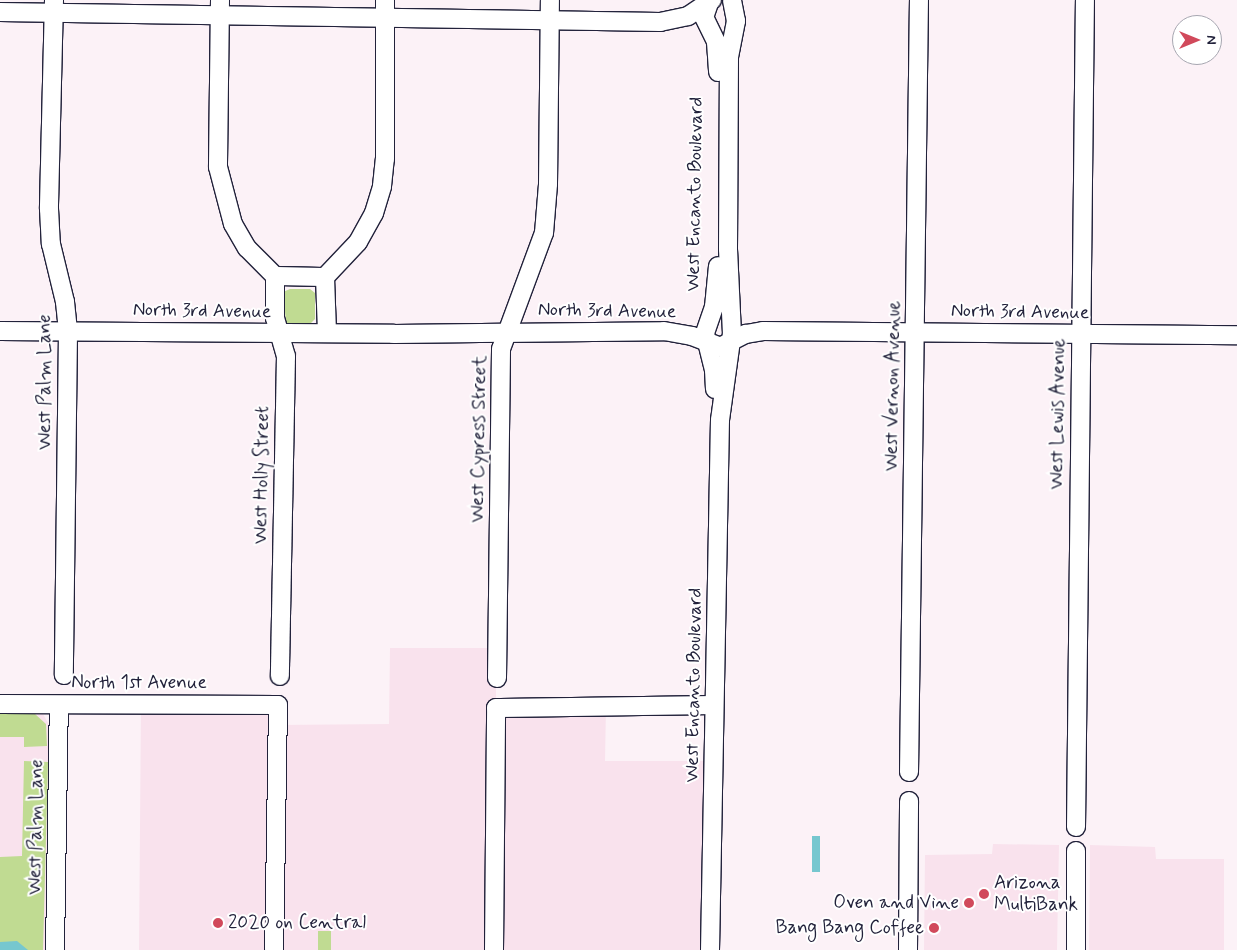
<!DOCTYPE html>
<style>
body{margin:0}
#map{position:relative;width:1237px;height:950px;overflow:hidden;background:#fcf2f7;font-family:Mynerve,sans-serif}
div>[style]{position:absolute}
.built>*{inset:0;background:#f9e2ed}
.green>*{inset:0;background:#c0db92;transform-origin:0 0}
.water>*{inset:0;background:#76c7cf;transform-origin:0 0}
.roads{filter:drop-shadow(1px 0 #22223b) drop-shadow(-1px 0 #22223b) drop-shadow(0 1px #22223b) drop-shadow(0 -1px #22223b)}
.minor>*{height:18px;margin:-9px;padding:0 9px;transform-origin:9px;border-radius:9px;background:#fff}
.dots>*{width:14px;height:14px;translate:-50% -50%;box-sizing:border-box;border:2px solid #fff;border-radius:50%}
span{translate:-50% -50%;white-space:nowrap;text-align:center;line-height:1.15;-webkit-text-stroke:4px #fff;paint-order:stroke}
.street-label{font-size:19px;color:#22223b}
.poi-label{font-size:19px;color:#22223b}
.left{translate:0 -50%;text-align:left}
.right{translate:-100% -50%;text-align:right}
.north{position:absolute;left:1172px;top:15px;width:50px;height:50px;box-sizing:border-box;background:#fff;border:1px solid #a7a7b1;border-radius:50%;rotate:90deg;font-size:14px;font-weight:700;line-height:20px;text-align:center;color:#22223b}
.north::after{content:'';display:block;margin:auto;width:18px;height:22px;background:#d1495b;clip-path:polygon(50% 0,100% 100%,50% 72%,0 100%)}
</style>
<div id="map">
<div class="built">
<div style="clip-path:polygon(390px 648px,496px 648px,496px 708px,606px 707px,605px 761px,714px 761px,710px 950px,139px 950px,141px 704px,278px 705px,278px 725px,389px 724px)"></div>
<div style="clip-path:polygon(0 711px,43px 714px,52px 730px,47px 950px,0 950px)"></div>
<div style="clip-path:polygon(993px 844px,1059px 845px,1057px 950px,924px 950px,925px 855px,992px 854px)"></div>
<div style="clip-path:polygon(1090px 845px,1155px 847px,1156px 859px,1224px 859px,1224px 950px,1089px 950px)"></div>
</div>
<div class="green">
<div style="clip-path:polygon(290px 289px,310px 289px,315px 293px,315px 319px,310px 324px,289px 325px,286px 322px,283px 292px)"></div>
<div style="clip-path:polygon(0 714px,35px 714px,46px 724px,47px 746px,24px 747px,24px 737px,0 737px)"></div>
<div style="clip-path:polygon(24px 761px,48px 762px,43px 950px,0 950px,0 857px,22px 856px)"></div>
<div style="left:318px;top:931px;width:13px;height:19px"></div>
</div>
<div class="water">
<div style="left:812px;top:836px;width:8px;height:36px"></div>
<div style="clip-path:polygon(17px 941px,28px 950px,0 950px,0 942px)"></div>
</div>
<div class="roads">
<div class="minor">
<div style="left:54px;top:0;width:209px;rotate:91.4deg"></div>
<div style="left:49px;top:209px;width:35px;rotate:87deg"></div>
<div style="left:51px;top:244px;width:60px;rotate:76.4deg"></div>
<div style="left:65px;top:302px;width:30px;rotate:84deg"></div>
<div style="left:68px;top:332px;width:343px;rotate:90.7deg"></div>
<div style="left:220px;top:0;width:167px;rotate:90.7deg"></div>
<div style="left:218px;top:167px;width:59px;rotate:75.3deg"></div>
<div style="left:233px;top:224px;width:28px;rotate:60deg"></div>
<div style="left:247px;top:248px;width:40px;rotate:45deg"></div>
<div style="left:275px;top:276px;width:42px;rotate:90deg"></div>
<div style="left:275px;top:318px;width:40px;rotate:74deg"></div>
<div style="left:286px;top:356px;width:320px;rotate:91.1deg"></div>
<div style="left:710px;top:0;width:18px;rotate:109deg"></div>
<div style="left:704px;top:17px;width:28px;rotate:64deg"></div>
<div style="left:716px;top:42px;width:30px;rotate:86deg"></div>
<div style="left:0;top:12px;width:660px;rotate:0.87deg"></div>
<div style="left:660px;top:22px;width:29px;rotate:-12deg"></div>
<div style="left:688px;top:16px;width:29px;rotate:-34deg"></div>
<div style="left:275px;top:276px;width:50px;rotate:1.1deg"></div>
<div style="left:0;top:331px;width:394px;rotate:0.4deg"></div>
<div style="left:394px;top:334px;width:270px;rotate:-0.6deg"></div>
<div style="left:664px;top:331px;width:28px;rotate:10deg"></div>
<div style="left:692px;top:336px;width:30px;rotate:21deg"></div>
<div style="left:720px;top:347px;width:29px;rotate:-27deg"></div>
<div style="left:746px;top:334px;width:17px;rotate:-10deg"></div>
<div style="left:763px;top:331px;width:474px;rotate:0.5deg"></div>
<div style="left:327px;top:332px;width:55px;rotate:-92.1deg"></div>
<div style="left:325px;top:277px;width:48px;rotate:-46.7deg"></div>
<div style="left:358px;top:242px;width:33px;rotate:-61deg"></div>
<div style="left:374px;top:213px;width:28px;rotate:-73deg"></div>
<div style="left:382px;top:186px;width:27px;rotate:-84deg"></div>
<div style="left:385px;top:159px;width:159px;rotate:-90deg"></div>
<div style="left:715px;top:389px;width:19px;rotate:-93deg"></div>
<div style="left:714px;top:370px;width:38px;rotate:-104deg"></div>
<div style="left:705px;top:333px;width:28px;rotate:-71deg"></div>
<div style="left:714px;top:307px;width:41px;rotate:-84.4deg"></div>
<div style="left:497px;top:678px;width:329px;rotate:-89.3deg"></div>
<div style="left:501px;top:349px;width:124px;rotate:-69.7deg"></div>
<div style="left:544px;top:233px;width:49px;rotate:-85.3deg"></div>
<div style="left:548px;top:184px;width:184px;rotate:-89.4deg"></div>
<div style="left:0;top:704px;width:278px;rotate:0.2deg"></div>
<div style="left:278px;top:705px;width:245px;rotate:90.9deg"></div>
<div style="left:909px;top:772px;width:772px;rotate:-89.26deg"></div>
<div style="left:1076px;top:827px;width:827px;rotate:-89.38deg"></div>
<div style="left:55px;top:950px;width:245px;rotate:-89.1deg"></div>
<div style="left:494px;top:950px;width:242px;rotate:-89.5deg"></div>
<div style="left:496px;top:708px;width:218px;rotate:-0.8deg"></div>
<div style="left:710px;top:950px;width:530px;rotate:-88.92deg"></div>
<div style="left:720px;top:420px;width:87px;rotate:-82.1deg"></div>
<div style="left:732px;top:334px;width:85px;rotate:-92.7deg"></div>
<div style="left:728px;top:249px;width:192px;rotate:-89.7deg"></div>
<div style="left:729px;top:57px;width:37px;rotate:-79deg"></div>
<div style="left:736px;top:21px;width:21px;rotate:-101deg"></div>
<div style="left:908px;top:950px;width:149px;rotate:-89.6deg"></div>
<div style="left:1076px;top:950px;width:99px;rotate:-90deg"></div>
</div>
</div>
<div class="dots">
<div style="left:984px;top:894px;background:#d1495b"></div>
<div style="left:969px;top:903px;background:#d1495b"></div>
<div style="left:218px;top:923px;background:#d1495b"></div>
<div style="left:934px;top:928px;background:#d1495b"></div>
</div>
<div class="street-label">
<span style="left:695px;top:194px;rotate:-89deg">West Encanto Boulevard</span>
<span style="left:202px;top:311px;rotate:1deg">North 3rd Avenue</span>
<span style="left:607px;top:311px;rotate:1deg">North 3rd Avenue</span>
<span style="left:1020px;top:312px;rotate:1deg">North 3rd Avenue</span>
<span style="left:45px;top:382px;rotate:-90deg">West Palm Lane</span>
<span style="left:893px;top:386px;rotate:-89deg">West Vernon Avenue</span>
<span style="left:1058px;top:414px;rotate:-89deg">West Lewis Avenue</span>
<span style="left:479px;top:439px;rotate:-89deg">West Cypress Street</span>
<span style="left:262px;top:475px;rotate:-89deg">West Holly Street</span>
<span style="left:139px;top:683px">North 1st Avenue</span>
<span style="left:694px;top:685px;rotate:-89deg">West Encanto Boulevard</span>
<span style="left:36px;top:827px;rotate:-89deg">West Palm Lane</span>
</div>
<div class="poi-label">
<span class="left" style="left:994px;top:894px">Arizona<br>MultiBank</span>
<span class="right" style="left:959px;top:903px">Oven and Vine</span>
<span class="left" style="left:228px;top:923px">2020 on Central</span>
<span class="right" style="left:924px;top:928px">Bang Bang Coffee</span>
</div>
<div class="north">N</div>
</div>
